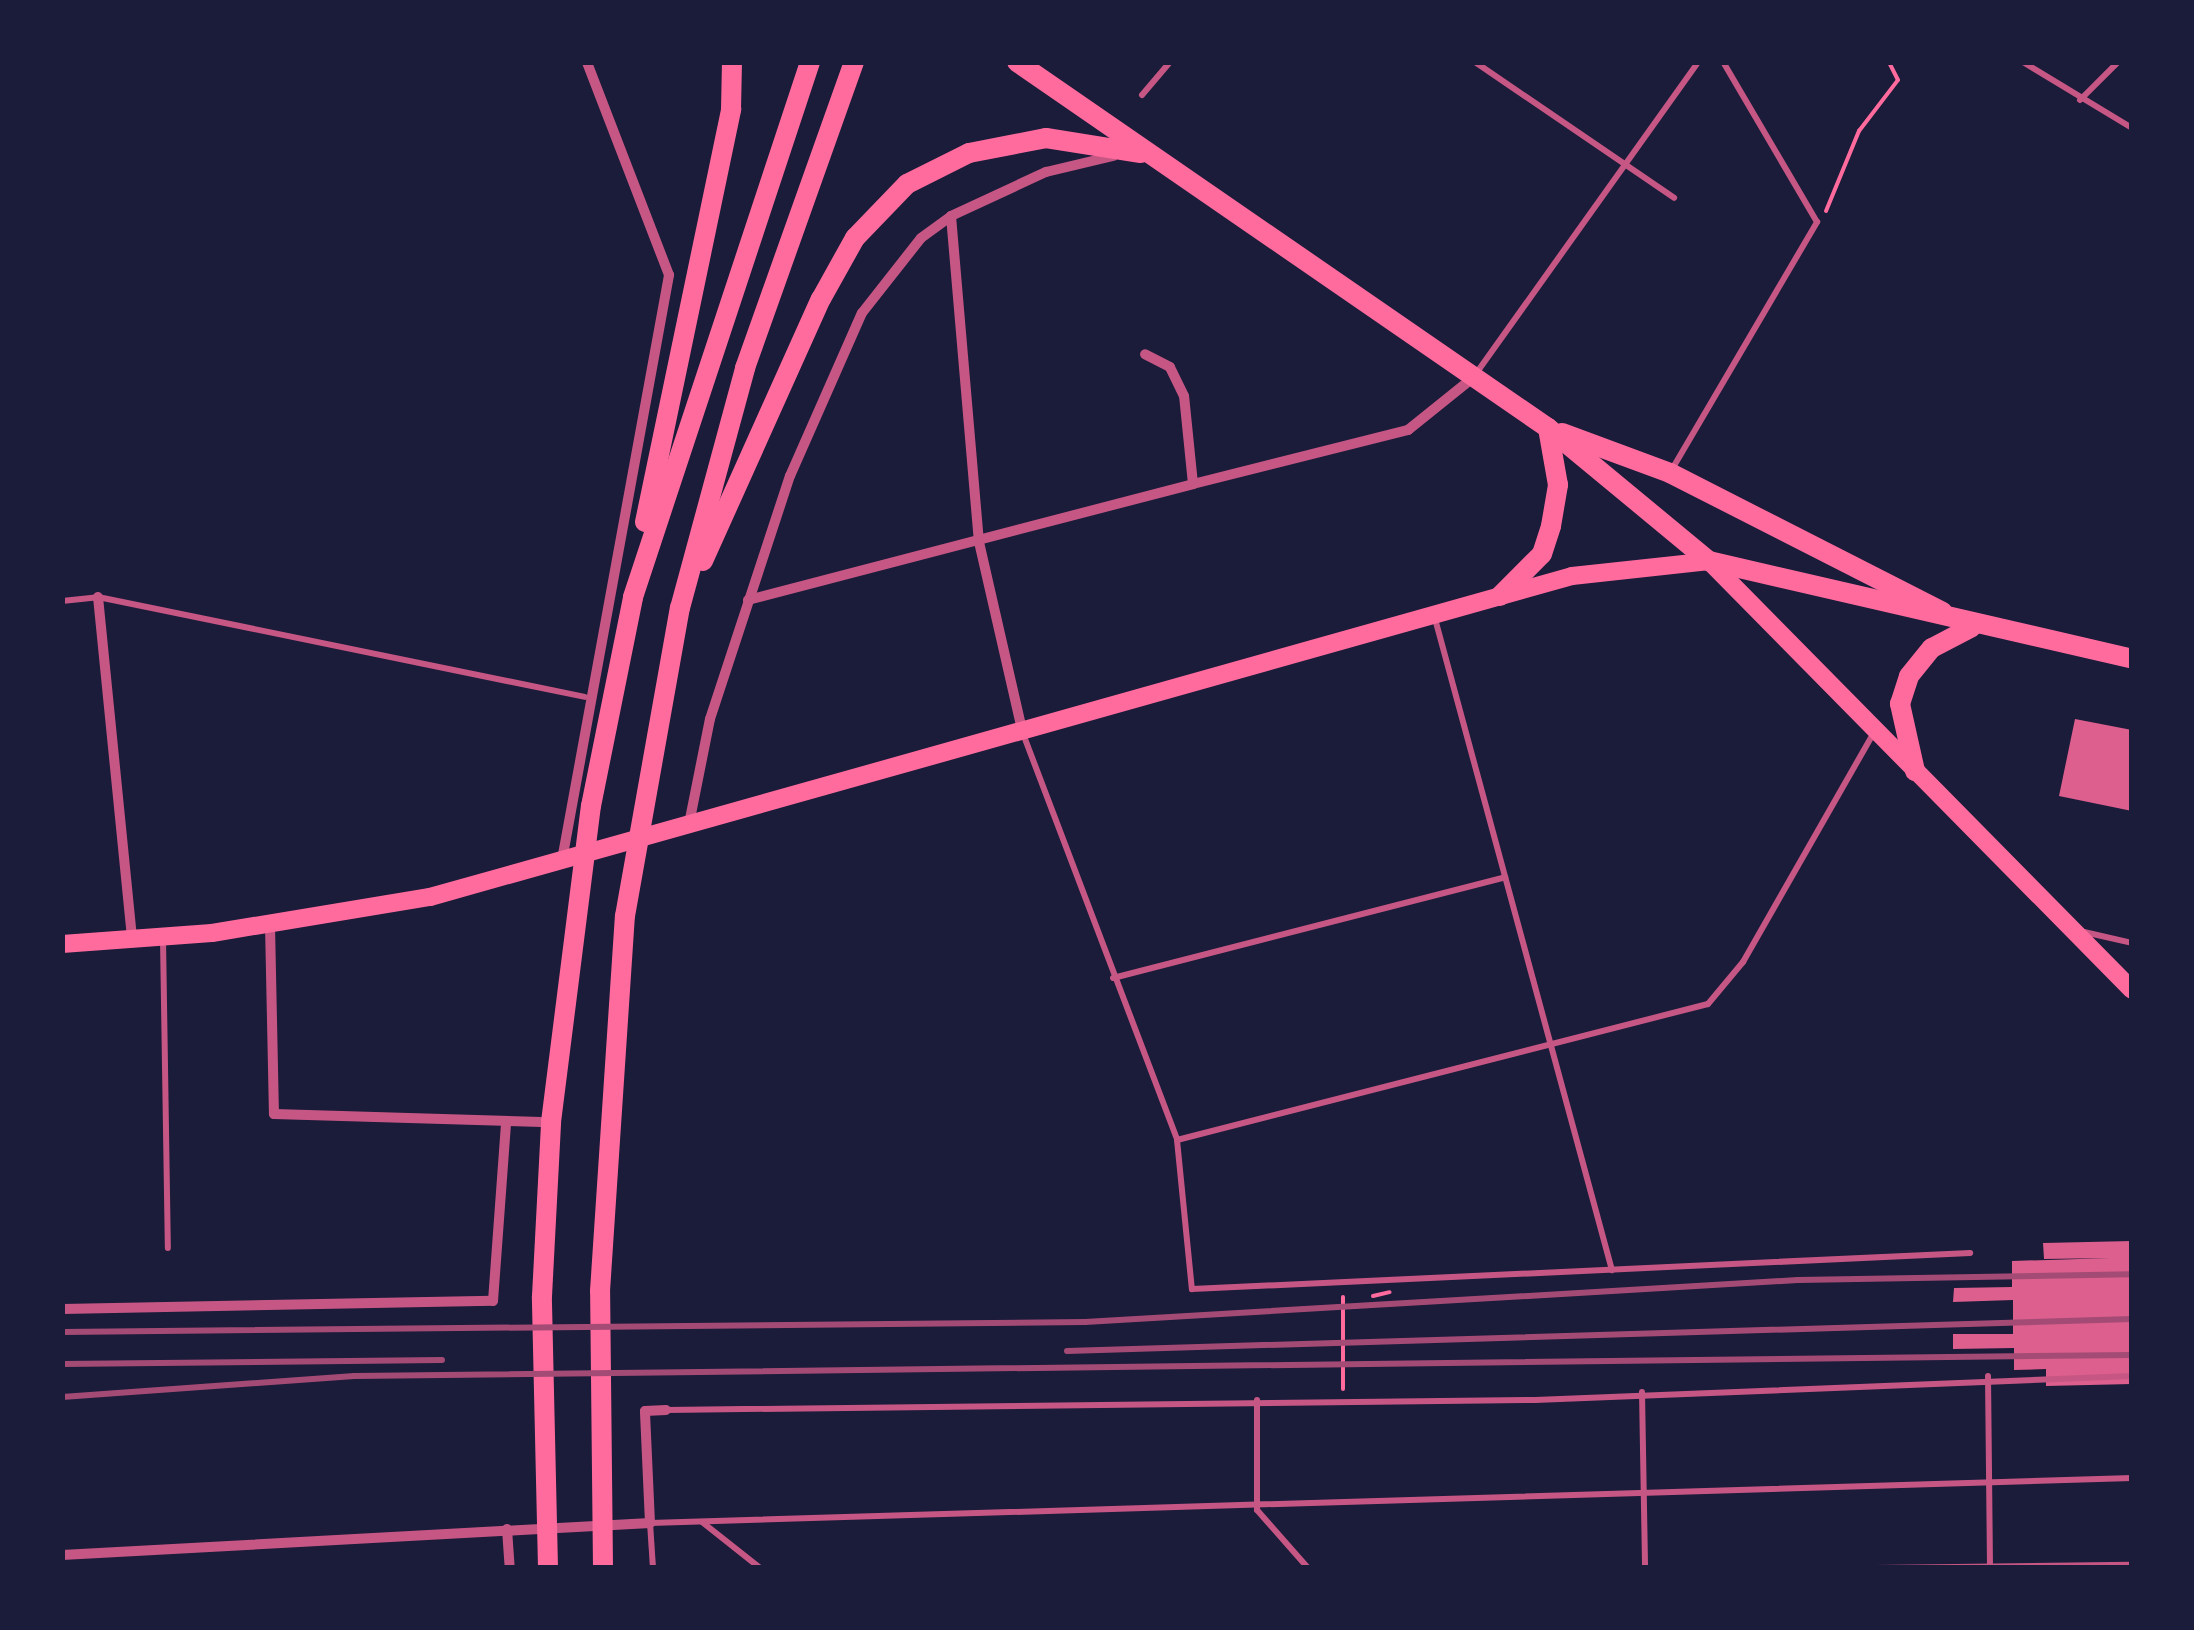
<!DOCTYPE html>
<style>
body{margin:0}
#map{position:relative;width:2194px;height:1630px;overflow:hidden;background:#1b1b3a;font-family:"Open Sans",sans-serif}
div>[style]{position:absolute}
.building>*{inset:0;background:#dd5f8e}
.path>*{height:4px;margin:-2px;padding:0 2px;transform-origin:2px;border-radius:2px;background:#ff6b9d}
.service>*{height:6px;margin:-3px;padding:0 3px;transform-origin:3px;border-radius:3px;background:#c65784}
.minor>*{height:10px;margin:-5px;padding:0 5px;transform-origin:5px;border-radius:5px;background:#c65784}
.secondary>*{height:18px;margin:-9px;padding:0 9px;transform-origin:9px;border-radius:9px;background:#ff6b9d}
.primary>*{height:20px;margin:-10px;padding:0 10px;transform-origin:10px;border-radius:10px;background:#ff6b9d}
.trunk>*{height:20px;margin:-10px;padding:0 10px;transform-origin:10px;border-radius:10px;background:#ff6b9d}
.rail>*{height:6px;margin:-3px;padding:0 3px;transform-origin:3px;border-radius:3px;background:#a44b75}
span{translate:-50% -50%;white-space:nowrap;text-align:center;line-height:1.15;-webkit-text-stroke:8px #1b1b3a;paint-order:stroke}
.frame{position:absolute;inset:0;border:65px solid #1b1b3a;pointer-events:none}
</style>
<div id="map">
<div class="building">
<div style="clip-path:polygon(2075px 719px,2132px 730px,2132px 811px,2059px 796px)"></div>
<div style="clip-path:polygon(2132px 1241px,2132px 1384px,2046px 1386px,2046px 1369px,2014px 1370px,2014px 1348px,1953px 1349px,1953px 1334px,2013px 1334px,2013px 1300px,1953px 1302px,1954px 1288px,2012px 1287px,2012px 1261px,2111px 1258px,2044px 1259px,2043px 1243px)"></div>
</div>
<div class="path">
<div style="left:1826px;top:211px;width:87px;rotate:-67.6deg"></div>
<div style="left:1859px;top:131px;width:64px;rotate:-52.6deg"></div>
<div style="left:1898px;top:80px;width:20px;rotate:-117deg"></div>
<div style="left:1373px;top:1296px;width:17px;rotate:-13deg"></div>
<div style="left:1343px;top:1297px;width:92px;rotate:90deg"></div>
</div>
<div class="service">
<div style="left:1475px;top:62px;width:241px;rotate:34.3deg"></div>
<div style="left:2023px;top:62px;width:127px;rotate:31.2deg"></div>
<div style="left:1142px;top:95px;width:43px;rotate:-49.7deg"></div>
<div style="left:2080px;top:100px;width:54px;rotate:-45deg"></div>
<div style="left:1475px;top:375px;width:384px;rotate:-54.5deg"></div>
<div style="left:1671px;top:471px;width:289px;rotate:-59.6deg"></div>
<div style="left:1817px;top:222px;width:186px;rotate:-120.4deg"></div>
<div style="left:62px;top:601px;width:36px;rotate:-6deg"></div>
<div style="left:98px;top:597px;width:497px;rotate:11.6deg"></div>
<div style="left:1434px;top:615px;width:679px;rotate:74.8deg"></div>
<div style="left:1022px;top:731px;width:437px;rotate:69.2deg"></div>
<div style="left:1177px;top:1140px;width:150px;rotate:84.3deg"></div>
<div style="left:1192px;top:1289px;width:779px;rotate:-2.65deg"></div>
<div style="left:2084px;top:932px;width:49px;rotate:12.9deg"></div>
<div style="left:163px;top:939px;width:309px;rotate:89.1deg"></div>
<div style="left:1113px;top:978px;width:405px;rotate:-14.4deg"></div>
<div style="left:1177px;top:1140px;width:548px;rotate:-14.37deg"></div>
<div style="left:1708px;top:1004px;width:55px;rotate:-50.2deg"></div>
<div style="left:1743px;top:962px;width:266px;rotate:-60.3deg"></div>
<div style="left:1988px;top:1376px;width:192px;rotate:89.4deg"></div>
<div style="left:1642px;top:1392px;width:176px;rotate:89deg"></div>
<div style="left:1257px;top:1400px;width:110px;rotate:90deg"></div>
<div style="left:1257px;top:1510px;width:77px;rotate:48.7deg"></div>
<div style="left:666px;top:1410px;width:869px;rotate:-0.66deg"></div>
<div style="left:1535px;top:1400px;width:597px;rotate:-2.3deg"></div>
<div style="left:702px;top:1522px;width:74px;rotate:38.4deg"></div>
<div style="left:653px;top:1568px;width:45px;rotate:-93.8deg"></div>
<div style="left:650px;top:1523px;width:1483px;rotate:-1.74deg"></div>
<div style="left:1875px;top:1568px;width:257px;rotate:-0.7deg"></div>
</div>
<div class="minor">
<div style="left:951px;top:216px;width:327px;rotate:85.1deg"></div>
<div style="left:979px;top:542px;width:193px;rotate:77.1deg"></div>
<div style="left:1193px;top:484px;width:222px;rotate:-14.1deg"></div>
<div style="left:1408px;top:430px;width:85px;rotate:-38.8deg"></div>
<div style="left:98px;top:597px;width:344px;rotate:84.3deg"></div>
<div style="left:748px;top:600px;width:460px;rotate:-14.6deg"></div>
<div style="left:1193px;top:484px;width:88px;rotate:-95.8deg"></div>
<div style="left:1184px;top:396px;width:32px;rotate:-116deg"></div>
<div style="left:1170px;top:367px;width:28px;rotate:-153deg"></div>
<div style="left:689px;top:824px;width:107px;rotate:-78.7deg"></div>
<div style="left:710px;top:719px;width:256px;rotate:-71.8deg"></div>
<div style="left:790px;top:476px;width:178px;rotate:-66.2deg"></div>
<div style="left:862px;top:313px;width:95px;rotate:-51.8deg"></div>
<div style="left:921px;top:238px;width:37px;rotate:-36deg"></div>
<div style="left:951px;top:216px;width:105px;rotate:-24.9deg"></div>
<div style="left:1046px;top:172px;width:69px;rotate:-13.4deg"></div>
<div style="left:562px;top:860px;width:595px;rotate:-79.63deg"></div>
<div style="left:669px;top:275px;width:228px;rotate:-111.1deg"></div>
<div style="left:270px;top:925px;width:189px;rotate:88.8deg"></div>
<div style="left:274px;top:1114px;width:276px;rotate:1.7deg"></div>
<div style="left:62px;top:1309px;width:431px;rotate:-1.1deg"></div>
<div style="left:493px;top:1301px;width:179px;rotate:-85.8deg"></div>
<div style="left:507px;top:1529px;width:39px;rotate:86deg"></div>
<div style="left:62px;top:1555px;width:589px;rotate:-3.12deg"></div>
<div style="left:650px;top:1523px;width:112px;rotate:-92.6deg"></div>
<div style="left:645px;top:1411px;width:21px;rotate:-3deg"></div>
</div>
<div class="secondary">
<div style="left:62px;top:944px;width:150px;rotate:-4.2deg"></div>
<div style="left:212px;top:933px;width:221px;rotate:-9.4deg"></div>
<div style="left:430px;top:897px;width:1186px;rotate:-15.7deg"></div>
<div style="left:1572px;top:576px;width:138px;rotate:-6.2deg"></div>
<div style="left:1709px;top:561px;width:602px;rotate:45.4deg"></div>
</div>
<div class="primary">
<div style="left:1017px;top:62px;width:645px;rotate:34.58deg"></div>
<div style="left:1548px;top:428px;width:209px;rotate:39.6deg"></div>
<div style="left:1709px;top:561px;width:434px;rotate:13deg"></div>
<div style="left:1562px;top:433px;width:115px;rotate:20.3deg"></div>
<div style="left:1670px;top:473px;width:306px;rotate:27deg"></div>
<div style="left:1500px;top:596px;width:59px;rotate:-45deg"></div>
<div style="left:1542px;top:554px;width:29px;rotate:-72deg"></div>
<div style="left:1551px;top:526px;width:42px;rotate:-80.3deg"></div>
<div style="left:1558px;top:485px;width:58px;rotate:-100deg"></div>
<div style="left:1915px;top:771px;width:69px;rotate:-102.6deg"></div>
<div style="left:1900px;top:704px;width:29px;rotate:-72deg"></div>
<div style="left:1909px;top:676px;width:36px;rotate:-51deg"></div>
<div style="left:1932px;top:648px;width:45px;rotate:-27.7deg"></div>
</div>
<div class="trunk">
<div style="left:645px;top:522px;width:422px;rotate:-78.2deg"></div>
<div style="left:731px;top:109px;width:47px;rotate:-88.8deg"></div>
<div style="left:703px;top:561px;width:287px;rotate:-65.8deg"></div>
<div style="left:821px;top:299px;width:70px;rotate:-60.9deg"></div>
<div style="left:855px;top:238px;width:75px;rotate:-46.1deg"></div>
<div style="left:907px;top:184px;width:69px;rotate:-26.6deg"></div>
<div style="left:969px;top:153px;width:78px;rotate:-11deg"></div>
<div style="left:1046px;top:138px;width:96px;rotate:9deg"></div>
<div style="left:548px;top:1568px;width:272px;rotate:-91.3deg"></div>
<div style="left:542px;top:1296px;width:174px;rotate:-87deg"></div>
<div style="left:551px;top:1122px;width:319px;rotate:-82.8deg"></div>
<div style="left:591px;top:806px;width:213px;rotate:-78.6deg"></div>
<div style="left:633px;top:597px;width:564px;rotate:-71.69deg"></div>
<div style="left:603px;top:1568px;width:277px;rotate:-90.6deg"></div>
<div style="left:600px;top:1291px;width:376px;rotate:-86.2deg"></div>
<div style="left:625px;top:916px;width:313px;rotate:-79.9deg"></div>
<div style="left:680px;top:608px;width:249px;rotate:-74.8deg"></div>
<div style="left:745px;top:368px;width:325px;rotate:-70.4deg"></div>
</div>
<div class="rail">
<div style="left:62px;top:1332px;width:1023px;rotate:-0.56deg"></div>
<div style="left:1085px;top:1322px;width:714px;rotate:-3.37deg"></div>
<div style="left:1798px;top:1280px;width:334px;rotate:-1deg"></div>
<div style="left:1067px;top:1351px;width:1065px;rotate:-1.72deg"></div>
<div style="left:62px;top:1364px;width:380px;rotate:-0.6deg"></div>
<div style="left:62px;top:1397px;width:293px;rotate:-4.1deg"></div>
<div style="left:354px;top:1376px;width:1778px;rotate:-0.68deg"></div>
</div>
<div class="frame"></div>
</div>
